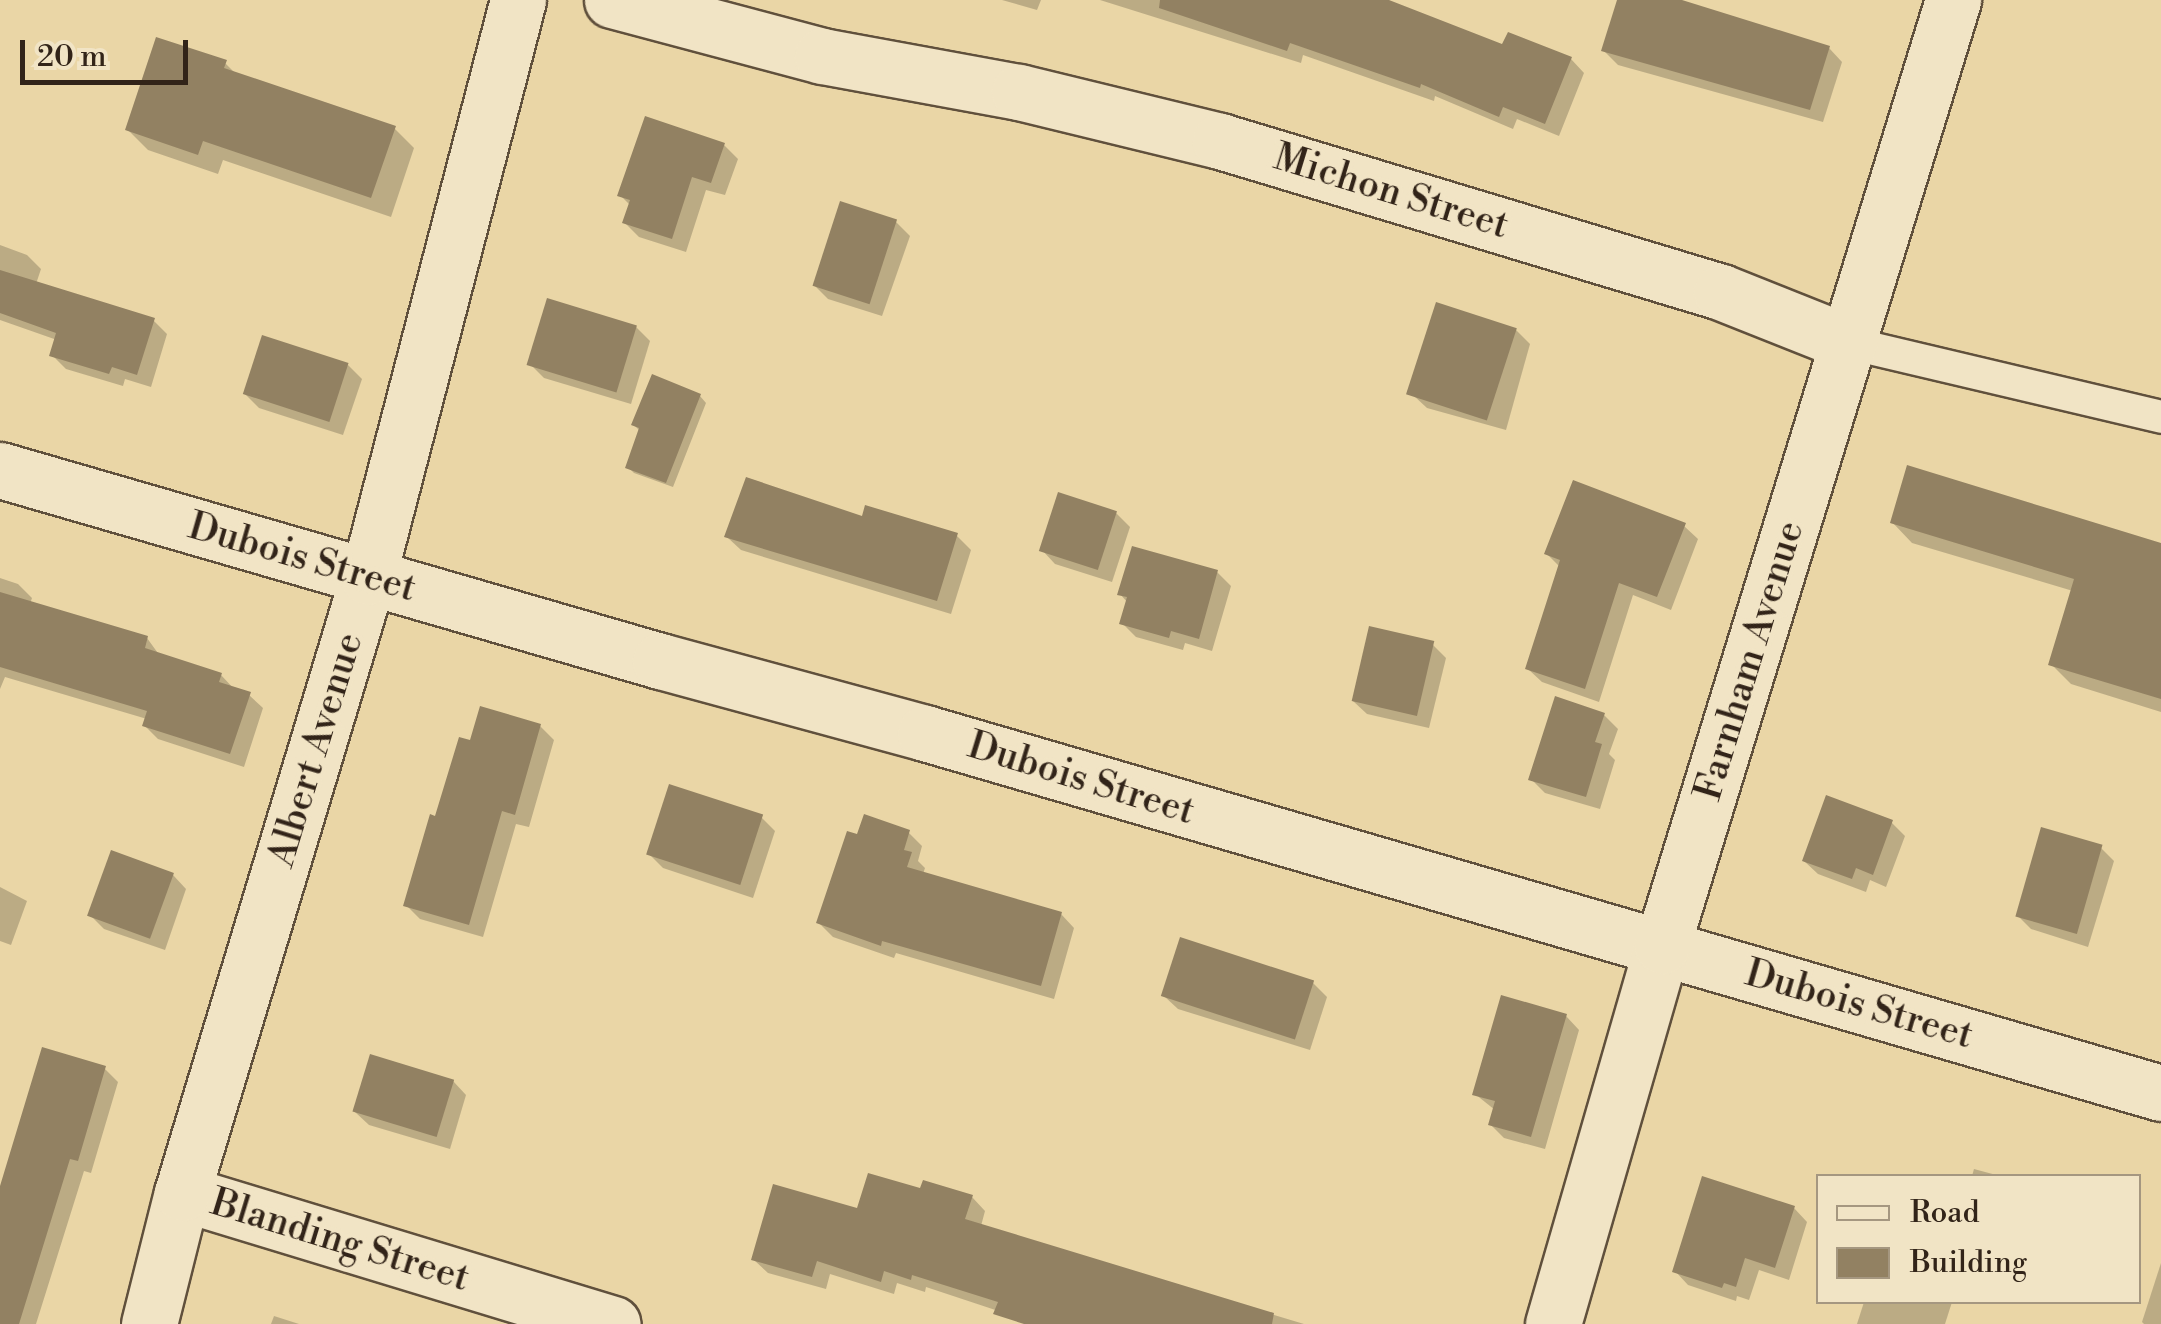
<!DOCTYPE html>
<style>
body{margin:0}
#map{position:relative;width:2161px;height:1324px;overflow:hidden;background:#ead6a6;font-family:"Libre Bodoni",serif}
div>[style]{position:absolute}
.shadow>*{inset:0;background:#0003}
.building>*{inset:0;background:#928162;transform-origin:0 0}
.roads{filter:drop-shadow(2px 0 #60503c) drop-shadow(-2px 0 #60503c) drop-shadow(0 2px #60503c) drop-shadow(0 -2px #60503c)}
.lane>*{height:32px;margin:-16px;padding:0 16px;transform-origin:16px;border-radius:16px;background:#f1e4c5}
.street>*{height:55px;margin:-27.5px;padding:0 27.5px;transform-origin:27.5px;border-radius:27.5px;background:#f1e4c5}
span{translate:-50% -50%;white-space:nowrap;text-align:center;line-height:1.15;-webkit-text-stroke:9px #f1e4c5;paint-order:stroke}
.street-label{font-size:38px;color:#322419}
.legend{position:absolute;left:1816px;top:1174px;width:325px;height:130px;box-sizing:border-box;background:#f1e4c5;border:2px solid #a59780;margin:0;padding:12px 18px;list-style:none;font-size:30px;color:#322419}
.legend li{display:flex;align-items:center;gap:20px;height:50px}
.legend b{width:50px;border:2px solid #a59780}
.scale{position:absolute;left:20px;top:40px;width:168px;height:45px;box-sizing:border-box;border:5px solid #322419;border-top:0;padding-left:12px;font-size:30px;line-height:35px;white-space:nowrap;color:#322419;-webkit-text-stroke:8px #f1e4c5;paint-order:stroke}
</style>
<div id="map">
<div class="shadow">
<div style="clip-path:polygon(1002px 0,1041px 0,1037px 10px)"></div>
<div style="clip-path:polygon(1100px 0,1384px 0,1504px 47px,1571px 59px,1584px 73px,1559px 136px,1517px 119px,1513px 129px,1435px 96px,1434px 101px,1303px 55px,1301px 63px)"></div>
<div style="clip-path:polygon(1620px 0,1673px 0,1829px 48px,1842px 62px,1823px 122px,1618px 65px,1604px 51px)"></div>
<div style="clip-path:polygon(225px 63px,237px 75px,394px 128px,414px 148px,391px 217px,223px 160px,218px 174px,148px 150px,128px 130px)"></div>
<div style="clip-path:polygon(724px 145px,738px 159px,725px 195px,706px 190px,686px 252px,639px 237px,625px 223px,631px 206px,620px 195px)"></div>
<div style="clip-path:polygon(896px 222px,910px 236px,882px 316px,828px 299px,814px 285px)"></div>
<div style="clip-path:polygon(0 245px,27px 255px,41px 269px,36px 284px,153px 320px,167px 334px,151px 387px,125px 379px,123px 386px,66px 369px,52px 355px,57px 340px,0 320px)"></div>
<div style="clip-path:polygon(636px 327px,650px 341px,631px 404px,544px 378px,530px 364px)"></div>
<div style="clip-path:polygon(1516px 330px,1530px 344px,1506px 430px,1427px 408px,1413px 395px)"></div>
<div style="clip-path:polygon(348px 365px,362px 379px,343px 435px,259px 408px,245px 394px)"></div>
<div style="clip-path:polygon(700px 396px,706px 403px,673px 487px,634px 473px,628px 467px,640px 431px,634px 425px)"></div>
<div style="clip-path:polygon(1116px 513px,1130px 527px,1112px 582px,1055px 564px,1042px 550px)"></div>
<div style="clip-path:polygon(863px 519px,957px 536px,971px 550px,951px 614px,741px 550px,727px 537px)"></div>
<div style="clip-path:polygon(1892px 522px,2161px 545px,2161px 712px,2071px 684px,2051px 664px,2073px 591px,1912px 543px)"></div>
<div style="clip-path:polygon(1684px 526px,1698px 539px,1671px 610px,1633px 595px,1599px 702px,1542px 682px,1528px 669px,1560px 567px,1547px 554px)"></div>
<div style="clip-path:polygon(1217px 572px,1231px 586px,1212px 651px,1185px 643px,1183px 650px,1136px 637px,1122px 623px,1128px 603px,1120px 594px)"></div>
<div style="clip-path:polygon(0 578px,18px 584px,32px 598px,30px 604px,147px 638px,160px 656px,221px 675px,235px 690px,249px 695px,263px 708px,244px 767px,158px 739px,144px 725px,147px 719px,5px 677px,0 689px)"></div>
<div style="clip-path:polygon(1432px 644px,1446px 658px,1429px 728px,1367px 714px,1353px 701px)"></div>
<div style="clip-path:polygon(1604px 715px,1618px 729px,1609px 754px,1615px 760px,1600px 809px,1545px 793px,1531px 779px)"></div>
<div style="clip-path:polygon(540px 726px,554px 740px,529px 827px,516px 824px,483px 937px,420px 919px,406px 905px,437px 819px,472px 743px)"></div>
<div style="clip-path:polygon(761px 817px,775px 831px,753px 898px,663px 868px,649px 854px)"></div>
<div style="clip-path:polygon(1891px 822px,1905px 836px,1886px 887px,1870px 880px,1866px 892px,1818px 874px,1804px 861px)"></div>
<div style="clip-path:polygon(908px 832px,922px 846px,918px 861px,925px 868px,923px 874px,1061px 914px,1074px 928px,1054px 999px,896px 953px,894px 958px,833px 937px,819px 923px,858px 837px)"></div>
<div style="clip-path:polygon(2101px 848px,2114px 861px,2088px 947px,2031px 929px,2017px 915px)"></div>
<div style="clip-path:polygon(173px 875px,186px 889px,165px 950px,104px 929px,90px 915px)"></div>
<div style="clip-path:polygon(0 887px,27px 901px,11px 945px,0 941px)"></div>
<div style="clip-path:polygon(1313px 983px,1327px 997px,1310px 1050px,1178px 1009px,1164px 996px)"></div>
<div style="clip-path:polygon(1566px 1016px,1579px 1030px,1545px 1149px,1504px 1138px,1490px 1124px,1495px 1110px,1475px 1094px)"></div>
<div style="clip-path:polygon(104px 1068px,118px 1082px,91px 1173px,84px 1171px,36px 1324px,0 1324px,0 1195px)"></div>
<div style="clip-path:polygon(453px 1081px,466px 1095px,450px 1149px,369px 1125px,355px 1112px)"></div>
<div style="clip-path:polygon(1974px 1169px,2000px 1176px,1972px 1176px)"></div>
<div style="clip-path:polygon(921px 1192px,972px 1197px,985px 1211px,981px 1226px,1304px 1324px,1038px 1324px,926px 1287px,925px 1292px,897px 1283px,894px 1294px,830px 1274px,826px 1289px,768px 1273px,754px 1260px,858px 1211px)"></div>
<div style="clip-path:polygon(1794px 1208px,1807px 1222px,1789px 1280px,1759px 1270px,1749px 1300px,1737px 1296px,1736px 1301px,1688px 1285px,1675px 1271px)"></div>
<div style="clip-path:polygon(2161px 1263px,2161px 1324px,2144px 1324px,2142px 1322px)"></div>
<div style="clip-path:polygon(1864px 1302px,1952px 1302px,1945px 1324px,1857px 1324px)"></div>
<div style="clip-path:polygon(274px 1316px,299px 1324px,271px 1324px)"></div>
</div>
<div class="building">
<div style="clip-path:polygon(1160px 0,1389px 0,1502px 44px,1508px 32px,1572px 57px,1545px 124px,1503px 107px,1499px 117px,1421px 84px,1420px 88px,1290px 43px,1287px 51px,1159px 8px)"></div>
<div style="clip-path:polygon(1617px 0,1682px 0,1830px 46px,1810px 110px,1601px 51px)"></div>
<div style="clip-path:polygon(156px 37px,227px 60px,224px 68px,396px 126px,371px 198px,203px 141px,198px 155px,125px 130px)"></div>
<div style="clip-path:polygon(645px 116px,725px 143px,711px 183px,692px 177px,672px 239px,622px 223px,630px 200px,617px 196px)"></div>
<div style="left:840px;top:201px;width:60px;height:89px;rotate:18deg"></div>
<div style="clip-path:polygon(0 270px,155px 318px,137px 375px,112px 367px,109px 374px,49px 356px,56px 333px,0 313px)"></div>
<div style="left:547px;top:298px;width:94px;height:70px;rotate:17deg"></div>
<div style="left:1436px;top:302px;width:85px;height:97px;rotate:18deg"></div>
<div style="left:262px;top:335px;width:91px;height:62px;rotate:18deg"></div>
<div style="clip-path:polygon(652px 374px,701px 394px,666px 483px,625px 468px,639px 428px,631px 425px)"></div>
<div style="clip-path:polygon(1907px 465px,2161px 543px,2161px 699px,2048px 665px,2074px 579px,1890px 523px)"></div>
<div style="clip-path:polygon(746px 477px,862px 516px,865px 505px,958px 533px,937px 601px,724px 537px)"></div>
<div style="clip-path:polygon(1573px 480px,1686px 523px,1657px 597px,1619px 583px,1585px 689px,1525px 669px,1560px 560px,1544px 554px)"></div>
<div style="left:1058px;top:492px;width:62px;height:62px;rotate:18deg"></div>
<div style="clip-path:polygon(1132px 546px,1218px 570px,1199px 639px,1171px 631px,1169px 638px,1119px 624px,1127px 597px,1117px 595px)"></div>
<div style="clip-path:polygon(0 592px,148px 636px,145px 648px,222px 673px,219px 682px,251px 692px,230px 754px,142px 726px,147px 711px,0 667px)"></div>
<div style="left:1369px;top:626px;width:67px;height:77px;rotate:13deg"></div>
<div style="clip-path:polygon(1555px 696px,1605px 713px,1595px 742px,1602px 744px,1586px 797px,1528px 780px)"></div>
<div style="clip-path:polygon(480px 706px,541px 724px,515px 815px,502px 811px,469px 925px,403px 906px,430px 814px,435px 816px,459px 737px,470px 740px)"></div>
<div style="left:669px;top:784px;width:99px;height:74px;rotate:18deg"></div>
<div style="clip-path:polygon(1826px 795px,1893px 820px,1873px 875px,1856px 868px,1852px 879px,1802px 861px)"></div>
<div style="clip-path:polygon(864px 814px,910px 830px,904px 850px,912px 852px,907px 867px,1062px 912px,1041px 986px,882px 941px,881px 946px,816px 923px,847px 831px,857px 834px)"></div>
<div style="left:2041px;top:827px;width:64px;height:93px;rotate:16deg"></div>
<div style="left:111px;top:850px;width:67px;height:70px;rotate:20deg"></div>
<div style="left:1180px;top:937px;width:141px;height:62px;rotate:18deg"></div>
<div style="clip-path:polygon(1501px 995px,1567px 1014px,1531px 1137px,1488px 1125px,1495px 1101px,1472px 1095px)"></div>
<div style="clip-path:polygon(42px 1047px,106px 1066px,78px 1161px,70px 1159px,19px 1324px,0 1324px,0 1186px)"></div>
<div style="left:370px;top:1054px;width:88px;height:60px;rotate:17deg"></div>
<div style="clip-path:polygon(868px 1173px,920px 1188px,923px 1180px,973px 1195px,965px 1219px,1274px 1313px,1272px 1324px,1024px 1324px,993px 1314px,998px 1302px,912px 1275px,911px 1280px,884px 1271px,881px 1282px,817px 1261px,812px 1277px,751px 1260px,773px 1184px,857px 1208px)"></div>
<div style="clip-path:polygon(1702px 1176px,1795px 1206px,1775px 1268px,1745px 1258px,1736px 1287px,1724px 1283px,1722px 1288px,1672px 1272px)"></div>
</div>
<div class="roads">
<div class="lane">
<div style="left:1849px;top:343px;width:321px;rotate:13.3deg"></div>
</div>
<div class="street">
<div style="left:612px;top:0;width:217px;rotate:14.9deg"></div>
<div style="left:822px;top:56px;width:200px;rotate:10.4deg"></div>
<div style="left:1019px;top:92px;width:207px;rotate:13.7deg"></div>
<div style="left:1220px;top:141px;width:523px;rotate:16.77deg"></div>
<div style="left:1721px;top:292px;width:138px;rotate:21.7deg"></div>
<div style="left:0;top:470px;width:687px;rotate:16.14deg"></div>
<div style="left:660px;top:661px;width:275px;rotate:15.2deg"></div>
<div style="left:925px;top:733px;width:1287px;rotate:16.24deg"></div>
<div style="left:182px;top:1193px;width:450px;rotate:16.9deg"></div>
<div style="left:149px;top:1324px;width:135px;rotate:-75.9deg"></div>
<div style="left:182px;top:1193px;width:643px;rotate:-73.2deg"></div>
<div style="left:368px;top:577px;width:596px;rotate:-75.43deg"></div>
<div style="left:1553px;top:1324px;width:393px;rotate:-73.9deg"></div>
<div style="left:1662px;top:946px;width:990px;rotate:-72.9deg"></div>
</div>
</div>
<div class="street-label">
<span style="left:1391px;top:192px;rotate:17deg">Michon Street</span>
<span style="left:302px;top:558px;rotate:16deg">Dubois Street</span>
<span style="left:1750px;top:661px;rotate:-73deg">Farnham Avenue</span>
<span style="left:316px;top:750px;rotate:-73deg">Albert Avenue</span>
<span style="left:1081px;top:779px;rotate:17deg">Dubois Street</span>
<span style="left:1859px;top:1005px;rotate:16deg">Dubois Street</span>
<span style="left:340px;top:1241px;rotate:17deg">Blanding Street</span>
</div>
<ul class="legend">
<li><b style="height:12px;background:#f1e4c5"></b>Road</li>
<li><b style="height:28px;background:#928162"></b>Building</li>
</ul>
<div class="scale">20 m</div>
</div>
